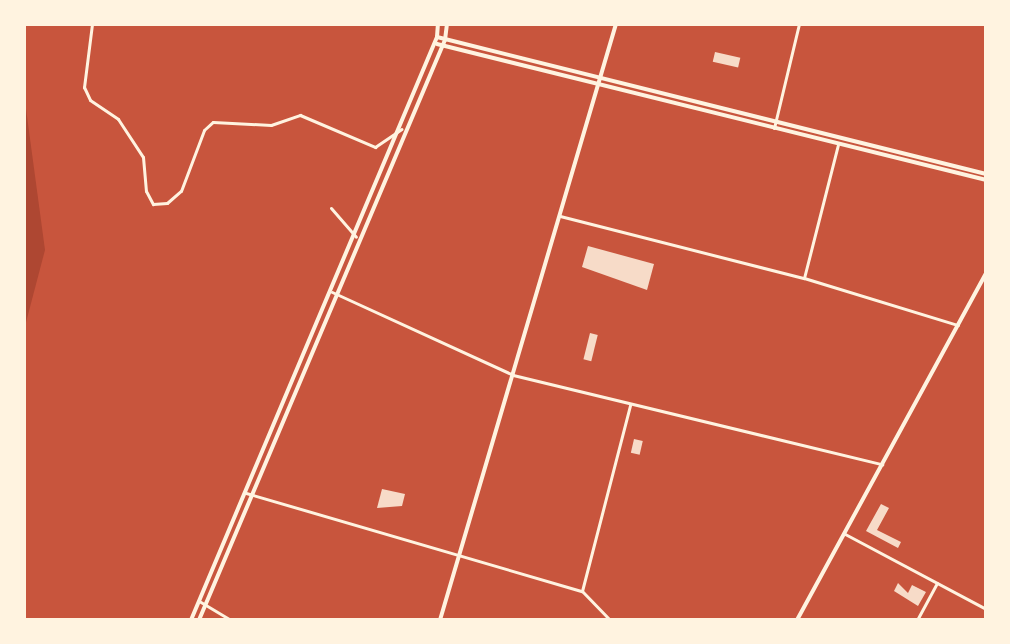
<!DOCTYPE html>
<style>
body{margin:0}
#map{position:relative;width:1010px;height:644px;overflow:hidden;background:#c8553d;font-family:"Alegreya Sans",sans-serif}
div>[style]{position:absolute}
.green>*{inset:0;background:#ae4732}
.building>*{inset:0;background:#f7dbc8;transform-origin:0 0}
.minor>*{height:3px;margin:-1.5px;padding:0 1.5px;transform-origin:1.5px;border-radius:1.5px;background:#fff3e0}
.tertiary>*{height:4px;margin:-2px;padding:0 2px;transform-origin:2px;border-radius:2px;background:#fff3e0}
.secondary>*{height:4px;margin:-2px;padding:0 2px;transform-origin:2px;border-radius:2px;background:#fff3e0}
span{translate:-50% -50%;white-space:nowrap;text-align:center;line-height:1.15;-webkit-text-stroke:6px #fff3e0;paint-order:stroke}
.frame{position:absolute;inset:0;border:26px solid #fff3e0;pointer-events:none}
</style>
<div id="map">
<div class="green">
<div style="clip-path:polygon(24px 94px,45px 250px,24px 330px)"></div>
</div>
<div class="building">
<div style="left:715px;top:52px;width:26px;height:10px;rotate:13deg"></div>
<div style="clip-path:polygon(588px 246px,654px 264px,647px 290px,582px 267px)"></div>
<div style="left:590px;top:333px;width:8px;height:27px;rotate:14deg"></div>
<div style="left:634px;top:439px;width:9px;height:14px;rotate:13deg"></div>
<div style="clip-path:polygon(382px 489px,405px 494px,402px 506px,377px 508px)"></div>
<div style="clip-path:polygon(881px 504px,889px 508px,877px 530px,901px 542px,898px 548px,866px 531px)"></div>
<div style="clip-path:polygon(898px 583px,908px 593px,912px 585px,926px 592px,918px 606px,894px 591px)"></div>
</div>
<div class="minor">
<div style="left:92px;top:24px;width:64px;rotate:97.2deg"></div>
<div style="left:84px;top:87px;width:14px;rotate:65deg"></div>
<div style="left:90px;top:100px;width:34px;rotate:34deg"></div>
<div style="left:118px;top:119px;width:45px;rotate:56.7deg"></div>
<div style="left:143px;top:157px;width:34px;rotate:85deg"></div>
<div style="left:146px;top:191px;width:15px;rotate:62deg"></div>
<div style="left:153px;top:204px;width:14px;rotate:-4deg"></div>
<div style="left:167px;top:203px;width:18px;rotate:-41deg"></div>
<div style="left:181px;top:191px;width:65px;rotate:-69.3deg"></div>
<div style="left:204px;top:130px;width:12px;rotate:-42deg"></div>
<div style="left:213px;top:122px;width:58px;rotate:3deg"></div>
<div style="left:271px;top:125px;width:31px;rotate:-19deg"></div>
<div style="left:300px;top:115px;width:82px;rotate:23.1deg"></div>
<div style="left:375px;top:147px;width:32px;rotate:-34deg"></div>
<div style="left:774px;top:128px;width:107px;rotate:-76.5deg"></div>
<div style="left:331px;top:208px;width:38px;rotate:49deg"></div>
<div style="left:560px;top:216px;width:252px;rotate:14.3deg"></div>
<div style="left:804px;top:278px;width:161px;rotate:17deg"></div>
<div style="left:804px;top:278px;width:137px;rotate:-75.7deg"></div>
<div style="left:332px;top:292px;width:199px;rotate:24.6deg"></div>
<div style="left:513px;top:375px;width:380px;rotate:13.6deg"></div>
<div style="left:246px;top:493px;width:350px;rotate:16.3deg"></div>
<div style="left:582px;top:591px;width:40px;rotate:46deg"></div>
<div style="left:845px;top:534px;width:160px;rotate:28deg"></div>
<div style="left:582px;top:591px;width:192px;rotate:-75.5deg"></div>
<div style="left:199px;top:601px;width:37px;rotate:31deg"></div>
<div style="left:917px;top:620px;width:42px;rotate:-61.6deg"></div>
</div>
<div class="tertiary">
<div style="left:437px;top:37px;width:13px;rotate:-86deg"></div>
<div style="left:445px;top:40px;width:16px;rotate:-83deg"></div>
<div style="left:440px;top:620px;width:621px;rotate:-73.55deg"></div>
<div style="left:797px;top:620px;width:394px;rotate:-61.4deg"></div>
</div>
<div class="secondary">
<div style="left:437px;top:44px;width:566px;rotate:13.91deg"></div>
<div style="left:191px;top:620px;width:633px;rotate:-67.12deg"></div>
<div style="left:437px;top:37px;width:566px;rotate:14.01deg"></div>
<div style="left:199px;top:620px;width:630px;rotate:-67.02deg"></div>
</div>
<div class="frame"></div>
</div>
